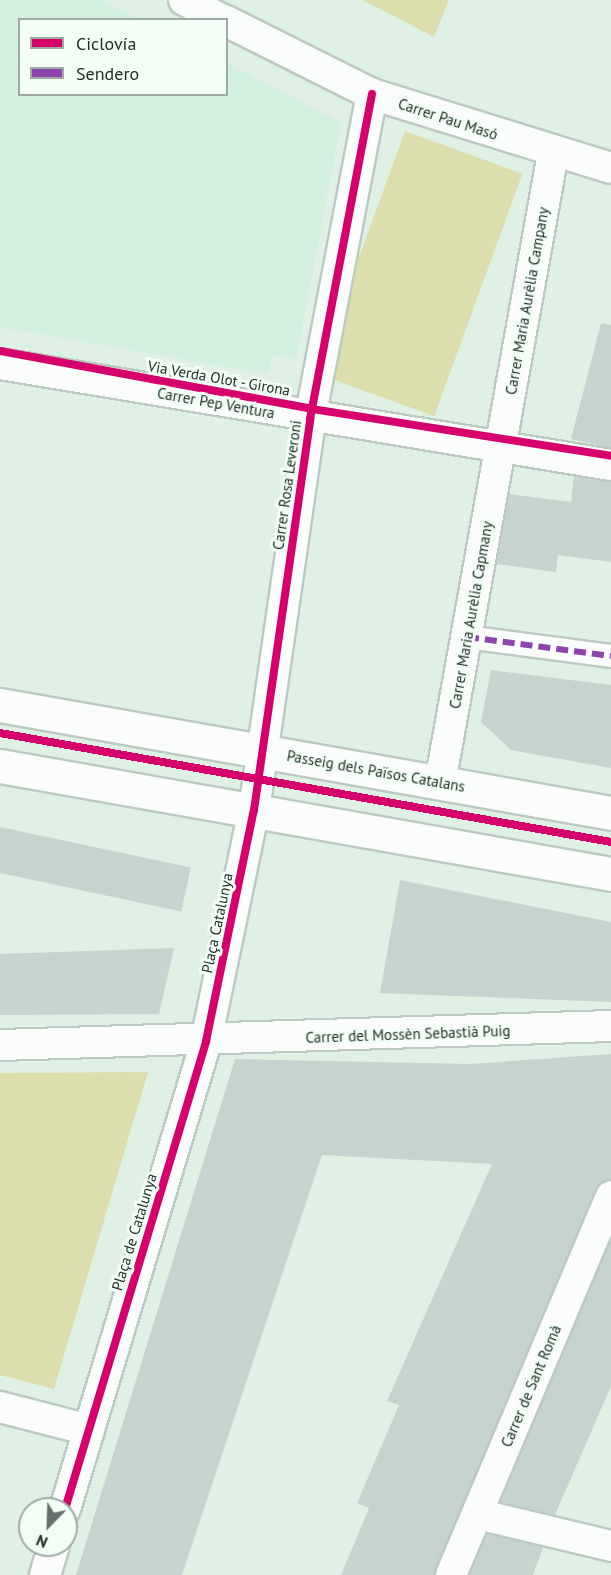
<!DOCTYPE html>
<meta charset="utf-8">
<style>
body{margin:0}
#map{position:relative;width:611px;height:1575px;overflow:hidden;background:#dff0e5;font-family:"PT Sans",sans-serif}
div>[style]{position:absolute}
.built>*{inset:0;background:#d3efdd}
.green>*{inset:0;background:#dcdeac;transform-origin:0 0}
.building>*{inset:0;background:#c5d4ce;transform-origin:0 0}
.roads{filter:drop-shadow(2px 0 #bccac1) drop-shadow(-2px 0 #bccac1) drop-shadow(0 2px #bccac1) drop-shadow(0 -2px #bccac1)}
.pedestrian>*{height:22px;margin:-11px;padding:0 11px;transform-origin:11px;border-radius:11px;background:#fafdfb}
.minor>*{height:30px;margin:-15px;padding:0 15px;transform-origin:15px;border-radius:15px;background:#fafdfb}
.secondary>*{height:33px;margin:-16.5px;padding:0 16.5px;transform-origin:16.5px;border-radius:16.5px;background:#fafdfb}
.quiet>*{height:6px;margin-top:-3px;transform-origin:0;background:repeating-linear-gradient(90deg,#8e44ad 0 12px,transparent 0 18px)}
.cycleway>*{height:8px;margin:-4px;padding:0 4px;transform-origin:4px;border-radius:4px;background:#d6006c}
span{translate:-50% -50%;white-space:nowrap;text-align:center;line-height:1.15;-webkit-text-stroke:6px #f3fef7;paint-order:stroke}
.street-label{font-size:15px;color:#222d27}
.legend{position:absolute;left:18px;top:18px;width:210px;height:78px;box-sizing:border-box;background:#f3fef7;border:2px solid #9faaa4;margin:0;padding:8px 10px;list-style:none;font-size:18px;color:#222d27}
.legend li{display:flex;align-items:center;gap:12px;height:30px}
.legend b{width:30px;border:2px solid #9faaa4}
.north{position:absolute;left:18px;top:1497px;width:60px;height:60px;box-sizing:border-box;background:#f3fef7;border:2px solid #9faaa4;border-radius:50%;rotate:203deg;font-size:16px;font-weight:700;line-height:24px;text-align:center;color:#222d27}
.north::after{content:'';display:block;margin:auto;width:21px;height:27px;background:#64716a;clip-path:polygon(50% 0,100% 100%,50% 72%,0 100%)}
</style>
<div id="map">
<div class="built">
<div style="clip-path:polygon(0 0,99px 0,138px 19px,20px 20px,20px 94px,226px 94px,227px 64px,341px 122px,296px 359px,272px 355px,268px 374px,0 327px)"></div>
</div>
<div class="green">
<div style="clip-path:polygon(363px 0,449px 0,434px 37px)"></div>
<div style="left:405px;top:131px;width:125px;height:258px;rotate:20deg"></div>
<div style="clip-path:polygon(148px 1072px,54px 1389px,0 1375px,0 1073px)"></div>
</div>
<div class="building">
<div style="clip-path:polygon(601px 323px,611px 325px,611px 448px,571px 439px)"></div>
<div style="clip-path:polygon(574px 476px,611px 482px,611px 562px,558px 555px,556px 572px,497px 564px,509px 494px,571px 502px)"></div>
<div style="clip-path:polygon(491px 670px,611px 685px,611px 768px,511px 750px,481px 722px)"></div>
<div style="left:0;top:827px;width:195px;height:45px;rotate:12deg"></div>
<div style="clip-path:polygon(400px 880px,611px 922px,611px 1002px,380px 993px)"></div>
<div style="clip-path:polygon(174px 948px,159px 1014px,0 1015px,0 954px)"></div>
<div style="clip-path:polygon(611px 1054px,611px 1179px,595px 1189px,434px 1575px,341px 1575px,369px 1508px,357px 1503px,399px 1405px,387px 1401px,492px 1164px,322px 1155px,182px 1575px,76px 1575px,235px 1059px,470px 1064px)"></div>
<div style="clip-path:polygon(611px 1240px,611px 1386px,555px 1515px,501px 1502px)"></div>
<div style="clip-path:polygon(487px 1534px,543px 1547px,533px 1575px,470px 1575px)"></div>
</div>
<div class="roads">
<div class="pedestrian">
<div style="left:467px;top:637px;width:145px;rotate:7.5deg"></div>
</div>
<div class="minor">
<div style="left:184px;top:0;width:44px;rotate:27.1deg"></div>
<div style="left:226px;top:21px;width:163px;rotate:26.6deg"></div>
<div style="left:372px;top:94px;width:250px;rotate:17.2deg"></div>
<div style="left:0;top:364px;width:619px;rotate:9.39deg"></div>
<div style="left:440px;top:783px;width:639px;rotate:-79.82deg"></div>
<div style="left:0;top:1045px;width:611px;rotate:-1.78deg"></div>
<div style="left:0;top:1407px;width:92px;rotate:14.5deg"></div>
<div style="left:65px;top:1509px;width:489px;rotate:-73.2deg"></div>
<div style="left:206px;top:1041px;width:236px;rotate:-78.3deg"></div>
<div style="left:254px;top:810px;width:395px;rotate:-81.8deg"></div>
<div style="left:310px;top:419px;width:331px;rotate:-79.2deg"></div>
<div style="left:477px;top:1514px;width:138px;rotate:13.4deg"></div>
<div style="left:45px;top:1575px;width:31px;rotate:-73deg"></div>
<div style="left:451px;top:1575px;width:411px;rotate:-67.1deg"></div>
</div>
<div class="secondary">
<div style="left:0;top:705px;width:620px;rotate:10.02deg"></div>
<div style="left:0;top:766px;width:620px;rotate:10.02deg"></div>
</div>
</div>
<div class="quiet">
<div style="left:467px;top:637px;width:145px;rotate:7.5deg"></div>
</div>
<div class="cycleway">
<div style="left:0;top:351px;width:317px;rotate:10.5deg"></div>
<div style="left:312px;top:409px;width:303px;rotate:8.9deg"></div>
<div style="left:0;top:733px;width:621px;rotate:10.11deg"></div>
<div style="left:65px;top:1509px;width:489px;rotate:-73.2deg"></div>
<div style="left:206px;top:1041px;width:236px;rotate:-78.3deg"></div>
<div style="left:254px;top:810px;width:395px;rotate:-81.8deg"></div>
<div style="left:310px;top:419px;width:331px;rotate:-79.2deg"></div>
</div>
<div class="street-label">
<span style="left:448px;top:119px;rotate:18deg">Carrer Pau Masó</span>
<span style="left:527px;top:301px;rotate:-80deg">Carrer Maria Aurèlia Campany</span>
<span style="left:219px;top:378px;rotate:10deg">Via Verda Olot - Girona</span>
<span style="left:216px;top:403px;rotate:10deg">Carrer Pep Ventura</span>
<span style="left:287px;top:485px;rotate:-82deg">Carrer Rosa Leveroni</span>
<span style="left:471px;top:615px;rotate:-80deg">Carrer Maria Aurèlia Capmany</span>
<span style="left:376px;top:771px;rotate:10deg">Passeig dels Països Catalans</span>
<span style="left:217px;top:923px;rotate:-78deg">Plaça Catalunya</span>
<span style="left:408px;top:1034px;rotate:-2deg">Carrer del Mossèn Sebastià Puig</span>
<span style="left:134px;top:1232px;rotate:-73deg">Plaça de Catalunya</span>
<span style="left:531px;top:1386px;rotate:-67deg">Carrer de Sant Romà</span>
</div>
<ul class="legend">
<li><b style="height:8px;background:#d6006c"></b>Ciclovía</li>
<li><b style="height:8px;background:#8e44ad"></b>Sendero</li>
</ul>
<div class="north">N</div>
</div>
